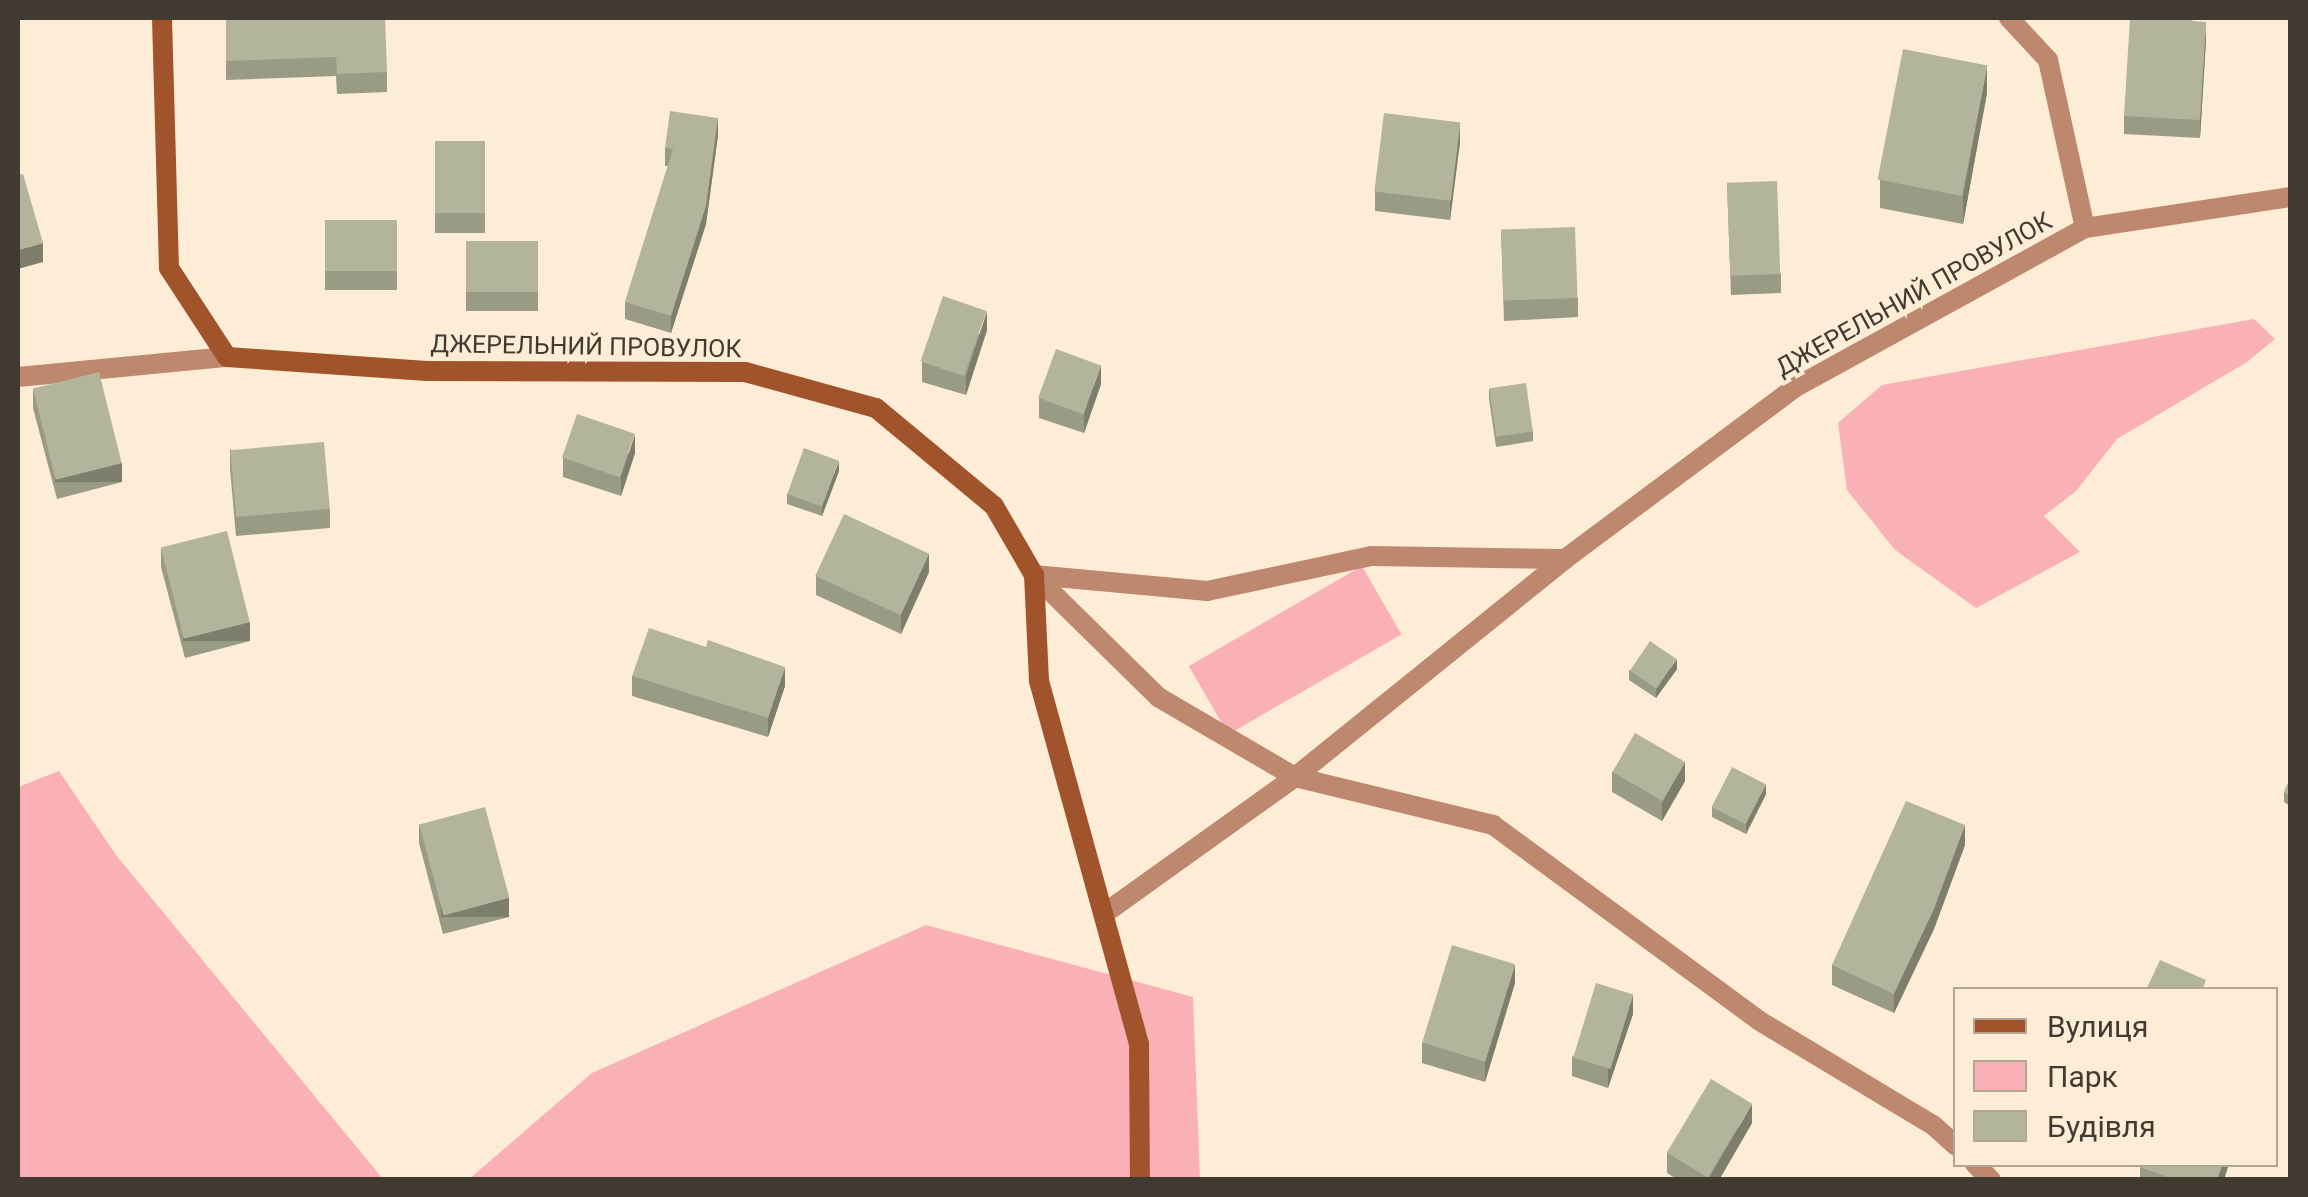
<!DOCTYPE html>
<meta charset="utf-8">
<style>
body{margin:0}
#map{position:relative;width:2308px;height:1197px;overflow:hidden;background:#fdedd6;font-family:Roboto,sans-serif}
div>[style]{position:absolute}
.green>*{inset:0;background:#fab1b6;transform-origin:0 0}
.street>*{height:20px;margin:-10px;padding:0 10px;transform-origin:10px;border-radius:10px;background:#be886f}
.secondary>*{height:20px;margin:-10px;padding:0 10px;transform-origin:10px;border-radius:10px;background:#a1542c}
.wall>*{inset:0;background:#999b85;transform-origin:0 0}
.shaded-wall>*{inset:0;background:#7d7e6c;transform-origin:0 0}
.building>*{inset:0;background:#b2b49b;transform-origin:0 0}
span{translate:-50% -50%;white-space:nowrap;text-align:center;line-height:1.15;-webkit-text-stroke:8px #fdedd6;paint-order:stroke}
.street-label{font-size:25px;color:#403a31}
.frame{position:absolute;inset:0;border:20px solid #403a31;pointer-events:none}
.legend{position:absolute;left:1953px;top:987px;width:325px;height:180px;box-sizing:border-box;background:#fdedd6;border:2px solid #b1a594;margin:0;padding:12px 18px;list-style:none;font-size:30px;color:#403a31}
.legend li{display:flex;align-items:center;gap:20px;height:50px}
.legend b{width:50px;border:2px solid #b1a594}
</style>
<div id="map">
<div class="green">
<div style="clip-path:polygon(2254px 319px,2275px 339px,2247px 362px,2117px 439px,2076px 491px,2044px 516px,2080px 552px,1976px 608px,1895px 550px,1847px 490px,1838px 423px,1882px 385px)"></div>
<div style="left:1362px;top:566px;width:79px;height:200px;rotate:60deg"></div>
<div style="clip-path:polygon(59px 771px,116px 855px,383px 1179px,18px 1179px,18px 787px)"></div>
<div style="clip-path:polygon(926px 925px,1193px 997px,1200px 1179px,468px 1180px,592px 1073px)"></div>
</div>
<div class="street">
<div style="left:2009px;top:18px;width:57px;rotate:47.1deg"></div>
<div style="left:2048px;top:60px;width:172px;rotate:77.6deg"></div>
<div style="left:18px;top:377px;width:210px;rotate:-5.5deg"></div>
<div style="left:1034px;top:575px;width:174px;rotate:5.3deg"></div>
<div style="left:1207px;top:591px;width:168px;rotate:-12deg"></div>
<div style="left:1371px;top:556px;width:194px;rotate:0.9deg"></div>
<div style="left:1565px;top:559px;width:286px;rotate:-36.7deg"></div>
<div style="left:1794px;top:388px;width:332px;rotate:-28.8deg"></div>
<div style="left:2085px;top:228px;width:207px;rotate:-8.6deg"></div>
<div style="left:1034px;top:575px;width:174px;rotate:44.5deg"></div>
<div style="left:1158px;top:697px;width:159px;rotate:30.3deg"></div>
<div style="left:1295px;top:777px;width:347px;rotate:-38.9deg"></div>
<div style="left:1105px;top:913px;width:234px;rotate:-35.6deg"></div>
<div style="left:1295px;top:777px;width:204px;rotate:13.6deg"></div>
<div style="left:1493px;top:825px;width:329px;rotate:36.3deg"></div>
<div style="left:1758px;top:1020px;width:204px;rotate:31deg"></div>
<div style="left:1933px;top:1125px;width:31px;rotate:42deg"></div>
<div style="left:1975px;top:1164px;width:23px;rotate:45deg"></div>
</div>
<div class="secondary">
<div style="left:162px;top:18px;width:250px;rotate:88.4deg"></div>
<div style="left:169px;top:268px;width:106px;rotate:56.9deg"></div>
<div style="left:227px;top:357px;width:200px;rotate:4deg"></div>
<div style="left:427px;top:371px;width:318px;rotate:0.2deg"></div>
<div style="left:745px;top:372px;width:136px;rotate:15.4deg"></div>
<div style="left:876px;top:408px;width:153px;rotate:39.7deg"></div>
<div style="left:994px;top:506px;width:80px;rotate:59.9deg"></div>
<div style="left:1034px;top:575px;width:106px;rotate:87.3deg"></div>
<div style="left:1039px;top:681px;width:377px;rotate:74.6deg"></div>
<div style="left:1139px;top:1044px;width:136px;rotate:89.6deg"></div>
</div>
<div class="wall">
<div style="clip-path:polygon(226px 18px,387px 72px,387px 92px,337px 94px,336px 76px,226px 80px)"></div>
<div style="clip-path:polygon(2195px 21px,2206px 40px,2200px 138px,2124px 134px,2124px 116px)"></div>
<div style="clip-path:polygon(1987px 93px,1963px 224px,1880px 208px,1880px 180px)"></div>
<div style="clip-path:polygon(718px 135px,706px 224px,671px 333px,625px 319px,625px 302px,668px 166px,665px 166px,665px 148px)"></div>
<div style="left:435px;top:141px;width:50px;height:92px"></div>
<div style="clip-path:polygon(1460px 142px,1450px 220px,1375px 211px,1375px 191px)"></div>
<div style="clip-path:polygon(1727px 184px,1781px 274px,1781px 293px,1731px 295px)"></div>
<div style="left:325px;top:220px;width:72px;height:70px"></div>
<div style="clip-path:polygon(1501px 230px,1578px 298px,1578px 317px,1504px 321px)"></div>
<div style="left:466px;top:241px;width:72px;height:70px"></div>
<div style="clip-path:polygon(987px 330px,966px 395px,922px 382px,922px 362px)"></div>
<div style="clip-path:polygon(1101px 384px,1084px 433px,1039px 418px,1039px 398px)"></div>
<div style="clip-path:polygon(33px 389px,122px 482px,57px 499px,33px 408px)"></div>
<div style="clip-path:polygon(1489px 389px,1533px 431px,1533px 441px,1496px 447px,1489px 399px)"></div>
<div style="clip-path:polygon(230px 449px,330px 509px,330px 528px,236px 536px,230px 469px)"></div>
<div style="clip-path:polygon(635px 453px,621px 496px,563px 477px,563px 458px)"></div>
<div style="clip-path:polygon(839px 471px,822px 516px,787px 504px,787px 494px)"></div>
<div style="clip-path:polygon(161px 548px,250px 641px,185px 658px,161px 567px)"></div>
<div style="clip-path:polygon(929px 572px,901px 634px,816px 595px,816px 576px)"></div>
<div style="clip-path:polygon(1677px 669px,1656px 698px,1629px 680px,1629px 670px)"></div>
<div style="clip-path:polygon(632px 676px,785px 686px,768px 737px,632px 696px)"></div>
<div style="clip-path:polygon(1612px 772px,1685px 781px,1662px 821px,1612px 792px)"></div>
<div style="clip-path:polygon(2290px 779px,2290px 806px,2284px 802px,2284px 792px)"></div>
<div style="clip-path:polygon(1766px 794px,1746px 834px,1712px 817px,1712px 807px)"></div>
<div style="clip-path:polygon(419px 824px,509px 917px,443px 934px,419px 843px)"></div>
<div style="clip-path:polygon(1965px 845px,1934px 929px,1894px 1013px,1832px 985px,1832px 965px)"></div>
<div style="clip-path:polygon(1515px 983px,1485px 1082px,1422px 1063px,1422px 1043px)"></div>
<div style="clip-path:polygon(1633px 1014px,1608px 1088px,1572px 1076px,1572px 1057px)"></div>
<div style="clip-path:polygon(1752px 1123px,1719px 1180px,1678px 1180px,1667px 1173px,1667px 1153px)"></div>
<div style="clip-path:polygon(2140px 1167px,2224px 1180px,2140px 1180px)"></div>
</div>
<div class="shaded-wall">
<div style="clip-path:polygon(2206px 22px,2206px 40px,2200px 138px,2200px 120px)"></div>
<div style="clip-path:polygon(1987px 65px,1987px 93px,1963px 224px,1963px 196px)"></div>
<div style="clip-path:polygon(718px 118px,718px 135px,706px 224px,671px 333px,671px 316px)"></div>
<div style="clip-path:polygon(1460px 122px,1460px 142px,1450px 220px,1450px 201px)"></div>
<div style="clip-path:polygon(43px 243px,43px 262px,18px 269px,18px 250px)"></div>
<div style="clip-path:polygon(987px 311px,987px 330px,966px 395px,966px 376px)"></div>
<div style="clip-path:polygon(1101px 365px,1101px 384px,1084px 433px,1084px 414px)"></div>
<div style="clip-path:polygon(635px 434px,635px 453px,621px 496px,621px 477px)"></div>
<div style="clip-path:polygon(839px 461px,839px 471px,822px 516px,822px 506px)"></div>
<div style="left:122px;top:463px;width:19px;height:67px;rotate:90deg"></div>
<div style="clip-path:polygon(929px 553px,929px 572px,901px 634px,901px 615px)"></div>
<div style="left:250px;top:622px;width:19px;height:67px;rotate:90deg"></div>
<div style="clip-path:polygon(1677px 659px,1677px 669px,1656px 698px,1656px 688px)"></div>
<div style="clip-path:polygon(785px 667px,785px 686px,768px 737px,768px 718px)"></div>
<div style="clip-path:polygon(1685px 762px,1685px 781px,1662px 821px,1662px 801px)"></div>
<div style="clip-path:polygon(1766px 784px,1766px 794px,1746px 834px,1746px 824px)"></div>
<div style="clip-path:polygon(1965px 825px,1965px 845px,1934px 929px,1894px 1013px,1894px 994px)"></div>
<div style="left:509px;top:898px;width:19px;height:68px;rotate:90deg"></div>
<div style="clip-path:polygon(1515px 964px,1515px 983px,1485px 1082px,1485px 1062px)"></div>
<div style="clip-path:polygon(1633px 994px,1633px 1014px,1608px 1088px,1608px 1069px)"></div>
<div style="clip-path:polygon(1752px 1104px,1752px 1123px,1719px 1180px,1708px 1180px)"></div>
<div style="clip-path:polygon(2222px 1164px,2229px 1164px,2224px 1180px,2217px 1180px)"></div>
</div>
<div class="building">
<div style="clip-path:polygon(226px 18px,385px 18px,387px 72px,337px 74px,336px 57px,226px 61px)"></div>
<div style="clip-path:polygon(2130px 18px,2193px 18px,2192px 21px,2206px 22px,2200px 120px,2124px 116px)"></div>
<div style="left:1903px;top:49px;width:86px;height:133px;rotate:11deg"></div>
<div style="clip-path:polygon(670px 111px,718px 118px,706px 206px,671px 316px,625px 302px,673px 149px,665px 148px)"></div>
<div style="left:1384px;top:113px;width:77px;height:79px;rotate:7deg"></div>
<div style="left:435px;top:141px;width:50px;height:72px"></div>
<div style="clip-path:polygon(23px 174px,43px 243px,18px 250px,18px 175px)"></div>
<div style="left:1777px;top:181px;width:93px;height:50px;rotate:88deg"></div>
<div style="left:325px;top:220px;width:72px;height:51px"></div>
<div style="left:1575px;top:227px;width:71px;height:74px;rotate:88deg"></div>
<div style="left:466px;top:241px;width:72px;height:51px"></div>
<div style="left:943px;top:296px;width:46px;height:69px;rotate:19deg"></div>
<div style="left:1056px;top:349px;width:48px;height:52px;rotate:20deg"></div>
<div style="left:99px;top:372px;width:94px;height:68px;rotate:76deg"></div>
<div style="left:1526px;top:383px;width:49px;height:37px;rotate:82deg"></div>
<div style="left:577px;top:414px;width:61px;height:46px;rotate:19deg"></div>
<div style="left:324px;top:442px;width:67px;height:94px;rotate:85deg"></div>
<div style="left:804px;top:448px;width:37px;height:49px;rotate:20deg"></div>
<div style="left:844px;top:514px;width:94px;height:68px;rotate:25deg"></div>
<div style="left:227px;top:531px;width:94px;height:68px;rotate:76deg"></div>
<div style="clip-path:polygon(649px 628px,706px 647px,708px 640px,785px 667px,768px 718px,632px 676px)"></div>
<div style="left:1650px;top:641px;width:32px;height:36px;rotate:34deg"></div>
<div style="left:1635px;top:733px;width:58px;height:45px;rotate:30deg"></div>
<div style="left:1732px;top:767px;width:38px;height:45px;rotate:27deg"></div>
<div style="clip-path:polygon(2290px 779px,2290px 796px,2284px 792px)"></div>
<div style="clip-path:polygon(1906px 801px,1965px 825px,1934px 909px,1894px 994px,1832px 965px)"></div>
<div style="left:485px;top:807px;width:94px;height:68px;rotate:75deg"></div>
<div style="left:1452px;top:945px;width:66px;height:102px;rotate:17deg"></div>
<div style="clip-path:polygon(2160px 960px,2206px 980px,2202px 990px,2146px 990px)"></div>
<div style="left:1596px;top:983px;width:39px;height:78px;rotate:17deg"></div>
<div style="left:1711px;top:1079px;width:48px;height:86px;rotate:31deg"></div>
<div style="clip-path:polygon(2141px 1164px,2222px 1164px,2217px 1180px,2176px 1180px,2140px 1167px)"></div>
</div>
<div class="street-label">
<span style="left:1914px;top:295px;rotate:-29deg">ДЖЕРЕЛЬНИЙ ПРОВУЛОК</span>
<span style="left:586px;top:347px;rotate:1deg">ДЖЕРЕЛЬНИЙ ПРОВУЛОК</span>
</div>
<div class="frame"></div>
<ul class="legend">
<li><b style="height:12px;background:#a1542c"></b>Вулиця</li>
<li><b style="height:28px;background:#fab1b6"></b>Парк</li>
<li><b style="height:28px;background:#b2b49b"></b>Будівля</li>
</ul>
</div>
